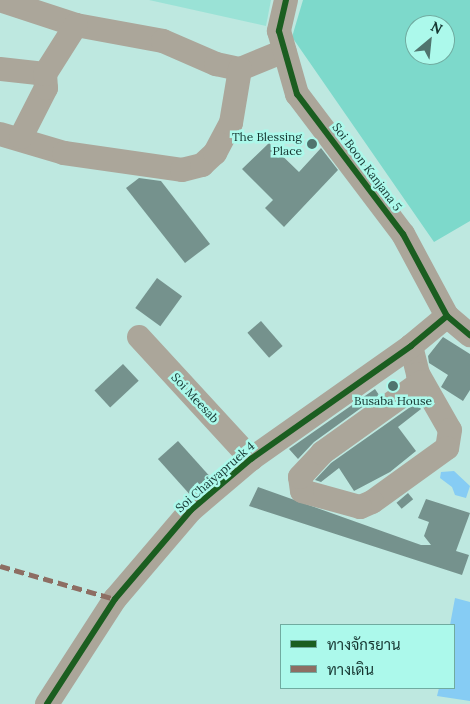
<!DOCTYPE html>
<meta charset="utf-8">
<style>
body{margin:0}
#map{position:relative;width:470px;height:704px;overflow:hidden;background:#bee8e0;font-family:Lora,Sarabun,serif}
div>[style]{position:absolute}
.green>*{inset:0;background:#9ae2d6}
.forest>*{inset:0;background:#7dd9cb}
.water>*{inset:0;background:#86ccf4}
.building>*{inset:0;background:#75928d;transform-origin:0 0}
.minor>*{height:24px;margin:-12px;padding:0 12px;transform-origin:12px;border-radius:12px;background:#aba69a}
.quiet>*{height:5px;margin-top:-2.5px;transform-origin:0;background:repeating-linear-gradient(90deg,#8d6e63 0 10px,transparent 0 15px)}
.cycleway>*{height:6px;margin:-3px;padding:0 3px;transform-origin:3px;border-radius:3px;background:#1b5e20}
.dots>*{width:14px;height:14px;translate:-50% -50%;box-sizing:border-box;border:2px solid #acf9eb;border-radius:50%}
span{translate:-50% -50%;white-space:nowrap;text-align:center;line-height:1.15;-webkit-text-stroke:5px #acf9eb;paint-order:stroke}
.poi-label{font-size:12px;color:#153530}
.right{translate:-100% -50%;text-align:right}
.street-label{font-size:12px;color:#153530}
.legend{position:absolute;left:280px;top:624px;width:175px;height:65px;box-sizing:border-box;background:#acf9eb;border:1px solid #70aba0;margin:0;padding:6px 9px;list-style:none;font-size:15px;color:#153530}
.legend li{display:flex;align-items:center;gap:10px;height:25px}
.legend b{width:25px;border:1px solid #70aba0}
.north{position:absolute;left:405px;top:15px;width:50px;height:50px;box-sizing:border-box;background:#acf9eb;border:1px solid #70aba0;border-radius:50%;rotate:28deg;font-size:14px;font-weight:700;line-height:20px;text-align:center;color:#153530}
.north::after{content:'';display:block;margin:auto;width:18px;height:22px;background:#50746e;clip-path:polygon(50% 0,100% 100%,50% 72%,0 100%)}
</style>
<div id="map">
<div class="green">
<div style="clip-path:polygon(149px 0,271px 0,266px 26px)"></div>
</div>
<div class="forest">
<div style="clip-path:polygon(evenodd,303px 0,470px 0,470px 221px,434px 242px,292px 37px,303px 0,415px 25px,445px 25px,445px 55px,415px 55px,415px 25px)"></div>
</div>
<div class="water">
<div style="clip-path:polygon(454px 471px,470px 486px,466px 498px,455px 495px,452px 487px,440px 478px,441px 472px)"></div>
<div style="clip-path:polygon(455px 598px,470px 602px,470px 701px,437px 696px,439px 688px,454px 688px,454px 625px,450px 625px)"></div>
</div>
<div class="building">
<div style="clip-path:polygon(269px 143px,299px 172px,321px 148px,338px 170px,284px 227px,265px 208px,273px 200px,242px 169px)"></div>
<div style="clip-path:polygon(139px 178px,161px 181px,210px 244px,185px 263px,126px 188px)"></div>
<div style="left:157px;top:278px;width:31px;height:37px;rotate:36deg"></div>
<div style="left:261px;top:321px;width:33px;height:18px;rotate:49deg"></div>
<div style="clip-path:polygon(443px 337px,470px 354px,470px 390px,463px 401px,441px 387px,448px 375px,429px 363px,428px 356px)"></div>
<div style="left:123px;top:364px;width:23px;height:39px;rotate:47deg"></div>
<div style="clip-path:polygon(375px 389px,379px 395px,314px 442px,298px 459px,289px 449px)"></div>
<div style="clip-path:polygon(416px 403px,421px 409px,398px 427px,416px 451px,390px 472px,354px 491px,339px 468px,321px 482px,315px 480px,331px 463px)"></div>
<div style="left:178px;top:441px;width:47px;height:27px;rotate:48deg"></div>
<div style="clip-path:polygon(258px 487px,421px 545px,431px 545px,424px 536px,429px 522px,418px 518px,426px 499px,470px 513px,456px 551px,469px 555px,462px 575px,249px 506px)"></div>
<div style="left:408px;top:493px;width:8px;height:15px;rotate:50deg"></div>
</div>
<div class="minor">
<div style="left:0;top:0;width:80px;rotate:18.2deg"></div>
<div style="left:76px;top:25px;width:88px;rotate:10.4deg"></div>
<div style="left:163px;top:41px;width:58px;rotate:23.5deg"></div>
<div style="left:216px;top:64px;width:25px;rotate:12deg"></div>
<div style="left:240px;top:69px;width:48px;rotate:-22.2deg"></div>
<div style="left:286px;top:0;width:32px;rotate:103deg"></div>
<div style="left:279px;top:31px;width:66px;rotate:74.1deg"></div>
<div style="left:297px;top:94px;width:176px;rotate:52.9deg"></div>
<div style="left:403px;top:234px;width:93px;rotate:61.8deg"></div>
<div style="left:447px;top:316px;width:30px;rotate:40deg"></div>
<div style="left:0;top:69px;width:45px;rotate:6.3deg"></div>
<div style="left:0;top:134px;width:67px;rotate:16.5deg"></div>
<div style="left:64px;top:153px;width:119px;rotate:8.2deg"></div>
<div style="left:182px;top:170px;width:21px;rotate:-14deg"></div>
<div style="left:202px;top:165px;width:18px;rotate:-43deg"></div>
<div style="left:215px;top:153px;width:34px;rotate:-62deg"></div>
<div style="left:231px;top:123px;width:55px;rotate:-80.5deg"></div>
<div style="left:21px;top:137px;width:55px;rotate:-63deg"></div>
<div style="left:46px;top:88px;width:14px;rotate:-94deg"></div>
<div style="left:45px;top:74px;width:58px;rotate:-57.7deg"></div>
<div style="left:139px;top:337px;width:166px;rotate:47.4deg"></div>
<div style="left:411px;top:346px;width:29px;rotate:76deg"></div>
<div style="left:418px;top:374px;width:64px;rotate:60.3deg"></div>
<div style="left:450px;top:430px;width:18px;rotate:99deg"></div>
<div style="left:447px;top:448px;width:92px;rotate:144.2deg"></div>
<div style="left:372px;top:502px;width:13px;rotate:157deg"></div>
<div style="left:360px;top:507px;width:60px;rotate:-164.6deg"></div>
<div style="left:302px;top:491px;width:14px;rotate:-98deg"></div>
<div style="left:300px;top:477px;width:33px;rotate:-47deg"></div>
<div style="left:322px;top:453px;width:122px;rotate:-35.6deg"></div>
<div style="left:47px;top:704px;width:125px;rotate:-57.1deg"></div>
<div style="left:115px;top:599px;width:117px;rotate:-49.5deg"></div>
<div style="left:191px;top:510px;width:79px;rotate:-40.4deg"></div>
<div style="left:251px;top:459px;width:196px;rotate:-35.2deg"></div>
<div style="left:411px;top:346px;width:47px;rotate:-39.8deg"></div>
</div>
<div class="quiet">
<div style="left:0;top:566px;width:120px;rotate:16deg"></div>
</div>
<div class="cycleway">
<div style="left:286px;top:0;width:32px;rotate:103deg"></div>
<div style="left:279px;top:31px;width:66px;rotate:74.1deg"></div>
<div style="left:297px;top:94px;width:176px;rotate:52.9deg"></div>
<div style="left:403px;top:234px;width:93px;rotate:61.8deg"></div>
<div style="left:447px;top:316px;width:30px;rotate:40deg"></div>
<div style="left:47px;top:704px;width:125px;rotate:-57.1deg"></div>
<div style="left:115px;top:599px;width:117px;rotate:-49.5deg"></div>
<div style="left:191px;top:510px;width:79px;rotate:-40.4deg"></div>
<div style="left:251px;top:459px;width:196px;rotate:-35.2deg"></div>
<div style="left:411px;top:346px;width:47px;rotate:-39.8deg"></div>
</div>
<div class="dots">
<div style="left:312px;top:144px;background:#50746e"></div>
<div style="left:393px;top:386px;background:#50746e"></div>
</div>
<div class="poi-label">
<span class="right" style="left:302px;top:144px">The Blessing<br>Place</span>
<span style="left:393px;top:401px">Busaba House</span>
</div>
<div class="street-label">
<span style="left:367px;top:167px;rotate:53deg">Soi Boon Kanjana 5</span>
<span style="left:195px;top:398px;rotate:47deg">Soi Meesab</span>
<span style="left:215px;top:477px;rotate:-41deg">Soi Chaiyapruek 4</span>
</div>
<ul class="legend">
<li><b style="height:6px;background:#1b5e20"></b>ทางจักรยาน</li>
<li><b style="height:6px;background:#8d6e63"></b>ทางเดิน</li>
</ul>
<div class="north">N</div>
</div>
